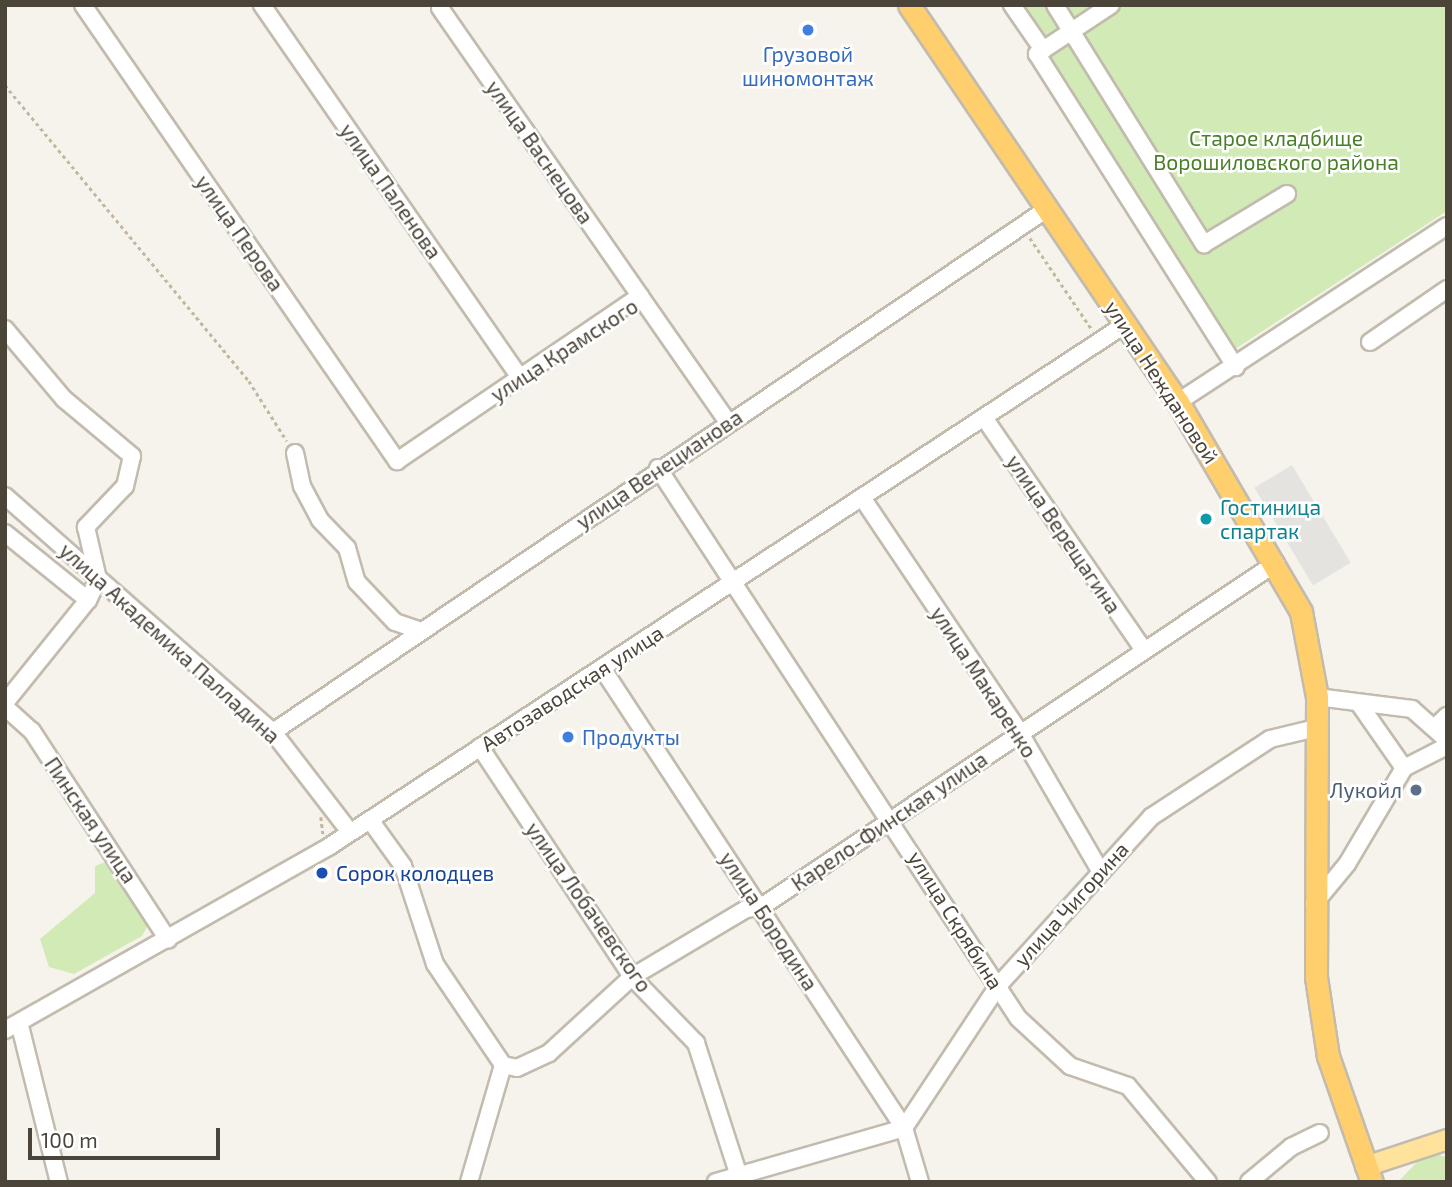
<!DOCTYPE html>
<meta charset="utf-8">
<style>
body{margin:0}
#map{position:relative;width:1452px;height:1187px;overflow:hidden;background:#f6f3ec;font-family:"Exo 2",sans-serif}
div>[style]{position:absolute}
.green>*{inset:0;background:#d2eab5}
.parking>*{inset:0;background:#e5e3e0;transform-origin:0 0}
.path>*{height:2.5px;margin-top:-1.25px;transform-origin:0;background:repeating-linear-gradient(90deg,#c4b79f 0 3.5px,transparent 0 7px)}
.roads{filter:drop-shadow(2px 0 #c2bbae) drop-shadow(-2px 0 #c2bbae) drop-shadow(0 2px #c2bbae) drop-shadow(0 -2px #c2bbae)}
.minor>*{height:16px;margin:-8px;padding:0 8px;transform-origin:8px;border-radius:8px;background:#fff}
.major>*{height:19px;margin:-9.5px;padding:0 9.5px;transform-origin:9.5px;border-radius:9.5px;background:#ffe39c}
.highway>*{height:21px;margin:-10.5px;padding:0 10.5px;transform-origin:10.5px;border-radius:10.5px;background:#ffcf6e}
.dots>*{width:19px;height:19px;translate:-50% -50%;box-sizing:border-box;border:4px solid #fff;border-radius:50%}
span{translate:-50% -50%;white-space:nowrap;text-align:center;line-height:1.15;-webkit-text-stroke:5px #fff;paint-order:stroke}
.shop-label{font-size:21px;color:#366cbe}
.left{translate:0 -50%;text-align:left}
.park-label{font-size:21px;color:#4a7f2a}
.street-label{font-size:21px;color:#4b4439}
.culture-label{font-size:21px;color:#0d838f}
.service-label{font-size:21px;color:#4e5e75}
.right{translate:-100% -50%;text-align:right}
.transit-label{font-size:21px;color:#164399}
.frame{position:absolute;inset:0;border:7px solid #4b4439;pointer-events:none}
.scale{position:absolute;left:28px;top:1128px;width:192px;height:32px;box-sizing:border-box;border:4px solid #4b4439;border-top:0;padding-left:9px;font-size:21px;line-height:24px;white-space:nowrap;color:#4b4439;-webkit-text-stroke:5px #fff;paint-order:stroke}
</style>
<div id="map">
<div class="green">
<div style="clip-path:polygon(1008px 5px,1447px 5px,1447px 211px,1232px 351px)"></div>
<div style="clip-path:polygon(108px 861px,151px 920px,142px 936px,74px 974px,49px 967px,40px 939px,95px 893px,95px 866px)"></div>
<div style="clip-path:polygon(1438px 1155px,1447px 1157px,1447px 1182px,1398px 1182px,1417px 1162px)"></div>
</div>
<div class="parking">
<div style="left:1292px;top:465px;width:114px;height:44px;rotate:59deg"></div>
</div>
<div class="path">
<div style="left:5px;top:85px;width:384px;rotate:50.5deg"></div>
<div style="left:249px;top:381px;width:71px;rotate:57.7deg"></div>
<div style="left:1030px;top:238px;width:112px;rotate:55.9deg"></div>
<div style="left:321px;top:817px;width:17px;rotate:83deg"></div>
</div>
<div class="roads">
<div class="minor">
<div style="left:83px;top:5px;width:554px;rotate:55.45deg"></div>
<div style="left:397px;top:461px;width:294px;rotate:-34.2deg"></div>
<div style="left:640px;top:296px;width:154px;rotate:55.1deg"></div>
<div style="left:262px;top:5px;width:453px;rotate:55.3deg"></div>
<div style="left:1012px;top:5px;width:55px;rotate:55.4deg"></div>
<div style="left:1055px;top:5px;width:282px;rotate:58.1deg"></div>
<div style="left:1204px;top:244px;width:97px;rotate:-31.1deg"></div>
<div style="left:1111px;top:5px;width:89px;rotate:146.5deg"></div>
<div style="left:1037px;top:54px;width:371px;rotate:57.6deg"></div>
<div style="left:440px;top:8px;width:351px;rotate:55.2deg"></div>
<div style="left:5px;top:329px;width:92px;rotate:49.9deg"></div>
<div style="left:64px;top:399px;width:89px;rotate:40deg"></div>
<div style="left:132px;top:456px;width:31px;rotate:103deg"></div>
<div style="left:125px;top:486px;width:57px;rotate:133.6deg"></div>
<div style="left:86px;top:527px;width:53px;rotate:77deg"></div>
<div style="left:98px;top:579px;width:23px;rotate:115deg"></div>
<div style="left:88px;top:600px;width:132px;rotate:128.9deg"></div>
<div style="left:1370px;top:342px;width:93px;rotate:-34.5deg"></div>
<div style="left:1178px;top:402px;width:321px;rotate:-33.2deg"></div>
<div style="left:985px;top:419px;width:279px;rotate:55.5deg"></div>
<div style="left:295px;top:453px;width:34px;rotate:78deg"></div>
<div style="left:302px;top:486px;width:38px;rotate:62deg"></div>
<div style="left:320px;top:520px;width:39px;rotate:46deg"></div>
<div style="left:347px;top:548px;width:35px;rotate:74deg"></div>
<div style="left:357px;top:582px;width:55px;rotate:46.5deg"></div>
<div style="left:395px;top:622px;width:28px;rotate:19deg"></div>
<div style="left:658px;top:468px;width:657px;rotate:56.79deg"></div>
<div style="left:1018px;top:1018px;width:71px;rotate:42.7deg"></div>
<div style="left:1070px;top:1066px;width:61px;rotate:19deg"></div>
<div style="left:1128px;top:1086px;width:125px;rotate:50.2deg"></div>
<div style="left:5px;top:496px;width:357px;rotate:41.4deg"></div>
<div style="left:273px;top:732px;width:126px;rotate:52.4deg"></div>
<div style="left:863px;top:499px;width:282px;rotate:56.1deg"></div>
<div style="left:1020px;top:733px;width:157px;rotate:59.8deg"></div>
<div style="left:5px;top:533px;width:107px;rotate:38.9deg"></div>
<div style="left:602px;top:668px;width:550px;rotate:56.71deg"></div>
<div style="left:904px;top:1128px;width:56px;rotate:73.5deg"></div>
<div style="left:1317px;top:697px;width:96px;rotate:7.2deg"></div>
<div style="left:1412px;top:709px;width:47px;rotate:41.5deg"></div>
<div style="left:1360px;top:705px;width:77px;rotate:55.1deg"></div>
<div style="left:5px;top:707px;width:36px;rotate:42deg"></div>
<div style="left:32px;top:731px;width:249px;rotate:56.9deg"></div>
<div style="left:1434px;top:728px;width:18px;rotate:-43deg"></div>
<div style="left:273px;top:732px;width:934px;rotate:-34.05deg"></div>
<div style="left:480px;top:747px;width:276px;rotate:56.5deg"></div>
<div style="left:632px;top:977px;width:92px;rotate:45.9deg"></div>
<div style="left:696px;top:1043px;width:143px;rotate:72.1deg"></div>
<div style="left:370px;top:820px;width:57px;rotate:54.3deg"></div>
<div style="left:403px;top:866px;width:103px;rotate:71.9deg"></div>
<div style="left:435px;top:964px;width:122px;rotate:56deg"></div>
<div style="left:503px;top:1065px;width:122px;rotate:106.2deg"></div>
<div style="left:1314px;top:904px;width:52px;rotate:-50.5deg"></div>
<div style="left:1347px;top:864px;width:112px;rotate:-59.3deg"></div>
<div style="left:1404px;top:768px;width:48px;rotate:-27.1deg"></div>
<div style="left:20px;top:1026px;width:161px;rotate:76deg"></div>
<div style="left:5px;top:1030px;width:373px;rotate:-29.5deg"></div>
<div style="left:330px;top:846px;width:952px;rotate:-33.26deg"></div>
<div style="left:503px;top:1065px;width:14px;rotate:12deg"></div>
<div style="left:517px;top:1068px;width:35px;rotate:-25deg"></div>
<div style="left:549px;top:1053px;width:113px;rotate:-42.5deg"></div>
<div style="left:632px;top:977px;width:133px;rotate:-30.8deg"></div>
<div style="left:746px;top:909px;width:15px;rotate:-8deg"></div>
<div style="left:761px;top:907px;width:619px;rotate:-33.74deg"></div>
<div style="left:716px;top:1182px;width:196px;rotate:-16deg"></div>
<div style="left:904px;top:1128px;width:170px;rotate:-56.5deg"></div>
<div style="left:998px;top:986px;width:228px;rotate:-47.8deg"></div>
<div style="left:1151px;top:817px;width:142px;rotate:-33.2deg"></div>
<div style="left:1270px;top:739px;width:47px;rotate:-13.4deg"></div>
<div style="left:1249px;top:1182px;width:55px;rotate:-39.8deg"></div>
<div style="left:1291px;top:1147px;width:32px;rotate:-26deg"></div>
</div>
<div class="major">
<div style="left:1365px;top:1166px;width:86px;rotate:-18.2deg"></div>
</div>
<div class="highway">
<div style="left:909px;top:5px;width:480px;rotate:55.9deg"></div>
<div style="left:1178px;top:402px;width:243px;rotate:59.6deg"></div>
<div style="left:1301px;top:612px;width:86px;rotate:79.3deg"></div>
<div style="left:1317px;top:697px;width:280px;rotate:90.2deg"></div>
<div style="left:1316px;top:977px;width:80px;rotate:81.4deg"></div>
<div style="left:1328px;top:1056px;width:133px;rotate:70.8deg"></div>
</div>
</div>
<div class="dots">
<div style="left:808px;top:30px;background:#3f7fe0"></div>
<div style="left:1206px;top:519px;background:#0f9aa8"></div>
<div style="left:568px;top:737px;background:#3f7fe0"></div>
<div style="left:1416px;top:790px;background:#5c6f8a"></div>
<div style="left:322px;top:873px;background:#1a4fb4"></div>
</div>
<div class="shop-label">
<span style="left:808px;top:66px">Грузовой<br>шиномонтаж</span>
<span class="left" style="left:582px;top:737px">Продукты</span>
</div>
<div class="park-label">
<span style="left:1276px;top:150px">Старое кладбище<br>Ворошиловского района</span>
</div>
<div class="street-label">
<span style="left:540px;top:152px;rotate:55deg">улица Васнецова</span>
<span style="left:391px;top:191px;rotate:55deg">улица Паленова</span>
<span style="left:240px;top:233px;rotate:55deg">улица Перова</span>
<span style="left:564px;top:350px;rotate:-33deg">улица Крамского</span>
<span style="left:1162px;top:382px;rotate:57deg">улица Неждановой</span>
<span style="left:659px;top:469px;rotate:-34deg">улица Венецианова</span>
<span style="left:1064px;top:534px;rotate:56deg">улица Верещагина</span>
<span style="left:170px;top:643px;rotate:42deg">улица Академика Палладина</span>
<span style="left:984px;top:682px;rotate:57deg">улица Макаренко</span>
<span style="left:572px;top:688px;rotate:-33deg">Автозаводская улица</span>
<span style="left:91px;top:820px;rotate:56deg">Пинская улица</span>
<span style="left:889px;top:821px;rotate:-34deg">Карело-Финская улица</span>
<span style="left:1071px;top:904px;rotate:-48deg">улица Чигорина</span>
<span style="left:589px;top:907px;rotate:55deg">улица Лобачевского</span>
<span style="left:956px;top:920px;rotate:58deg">улица Скрябина</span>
<span style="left:769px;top:921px;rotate:57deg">улица Бородина</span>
</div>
<div class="culture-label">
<span class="left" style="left:1220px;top:519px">Гостиница<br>спартак</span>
</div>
<div class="service-label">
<span class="right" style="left:1402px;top:790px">Лукойл</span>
</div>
<div class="transit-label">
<span class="left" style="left:336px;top:873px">Сорок колодцев</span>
</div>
<div class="frame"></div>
<div class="scale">100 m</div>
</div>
